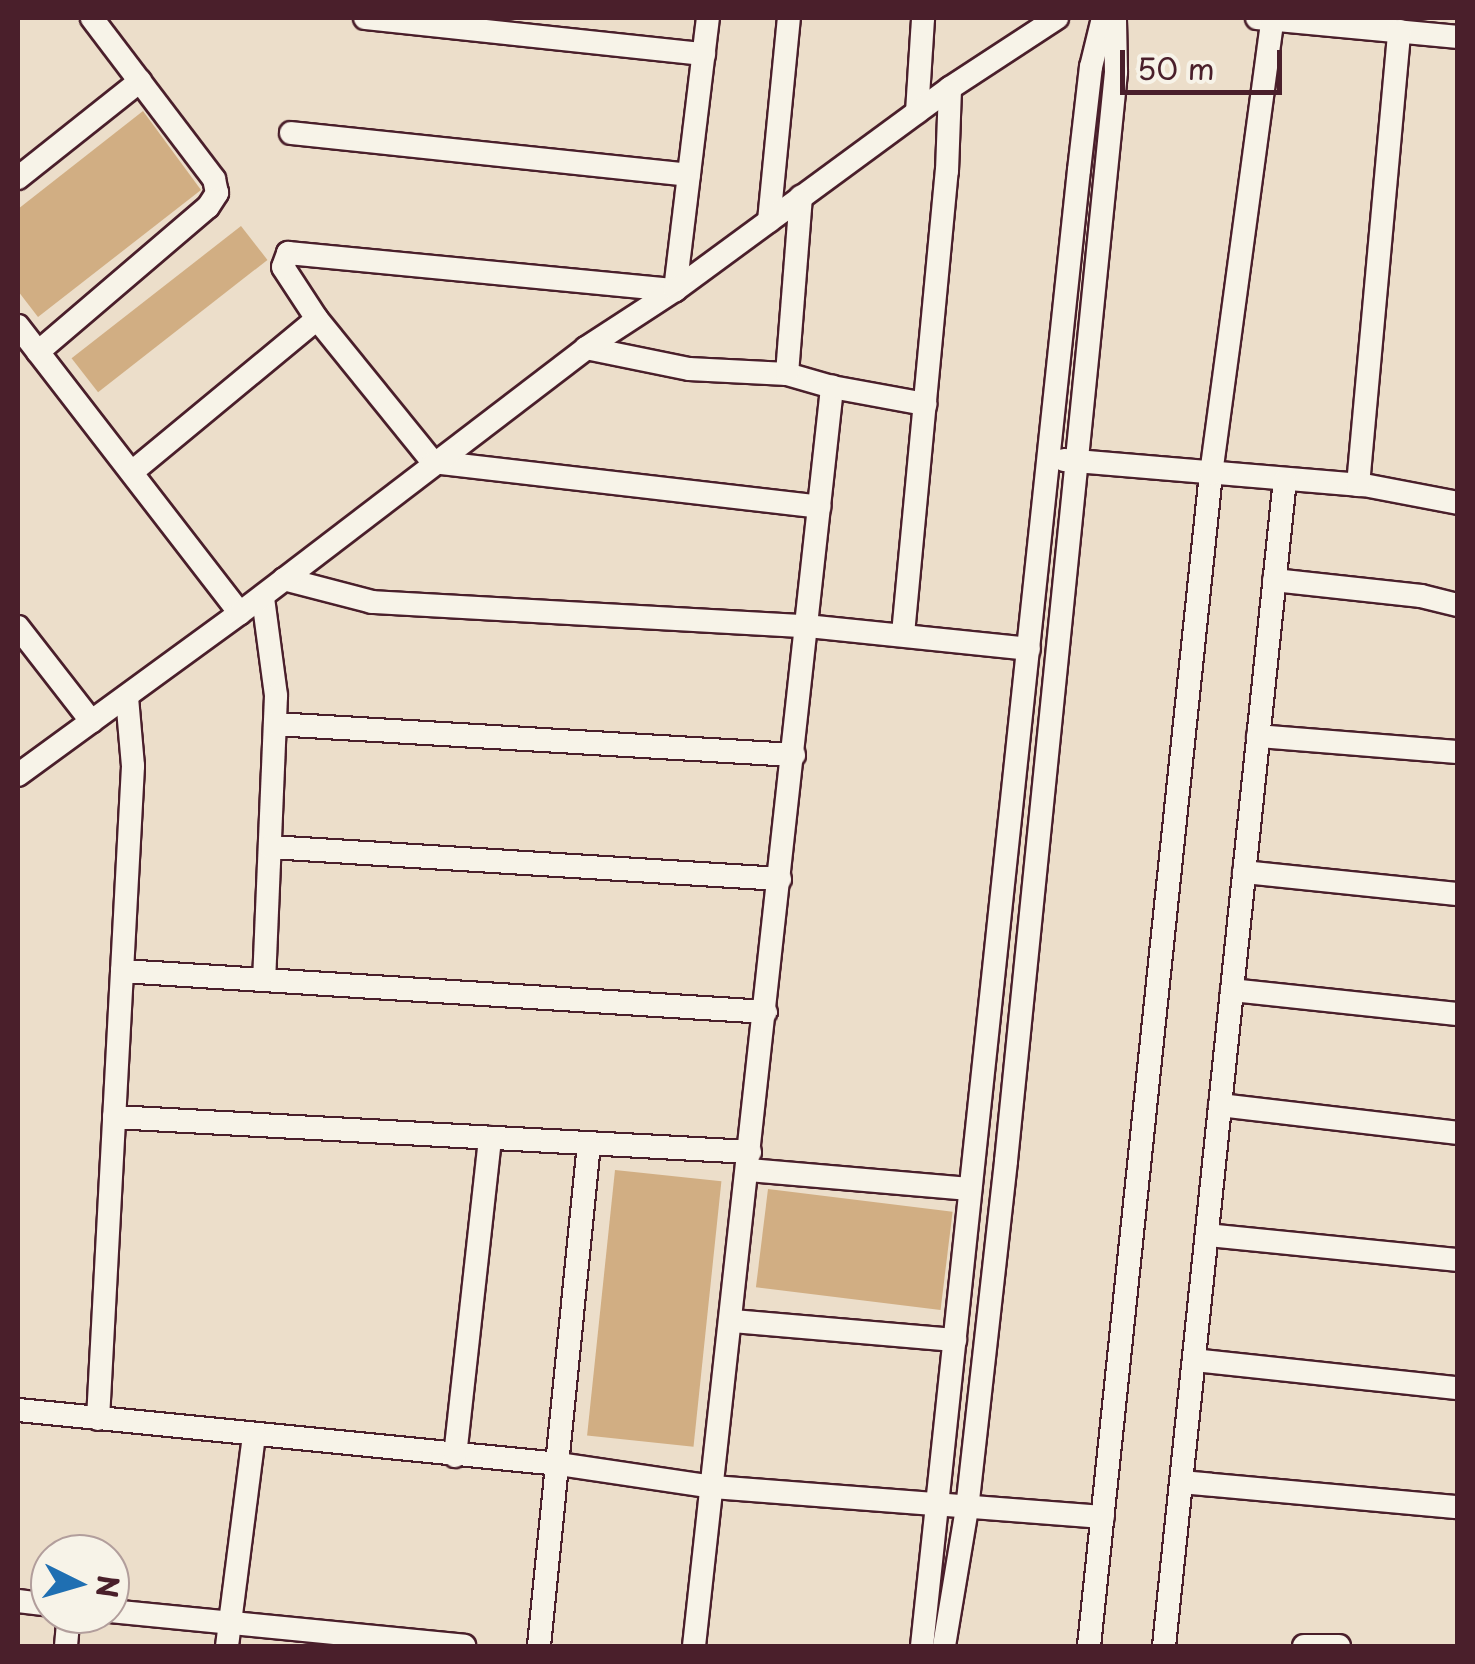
<!DOCTYPE html>
<style>
body{margin:0}
#map{position:relative;width:1475px;height:1664px;overflow:hidden;background:#ecdeca;font-family:"Playpen Sans",sans-serif}
div>[style]{position:absolute}
.building>*{inset:0;background:#d1ae83;transform-origin:0 0}
.roads{filter:drop-shadow(2px 0 #4a1f2b) drop-shadow(-2px 0 #4a1f2b) drop-shadow(0 2px #4a1f2b) drop-shadow(0 -2px #4a1f2b)}
.street>*{height:22px;margin:-11px;padding:0 11px;transform-origin:11px;border-radius:11px;background:#f7f3e8}
span{translate:-50% -50%;white-space:nowrap;text-align:center;line-height:1.15;-webkit-text-stroke:8px #f7f3e8;paint-order:stroke}
.frame{position:absolute;inset:0;border:20px solid #4a1f2b;pointer-events:none}
.north{position:absolute;left:30px;top:1534px;width:100px;height:100px;box-sizing:border-box;background:#f7f3e8;border:2px solid #b29e9c;border-radius:50%;rotate:95deg;font-size:28px;font-weight:700;line-height:40px;text-align:center;color:#4a1f2b}
.north::after{content:'';display:block;margin:auto;width:35px;height:45px;background:#1f6fb2;clip-path:polygon(50% 0,100% 100%,50% 72%,0 100%)}
.scale{position:absolute;left:1120px;top:50px;width:162px;height:45px;box-sizing:border-box;border:5px solid #4a1f2b;border-top:0;padding-left:12px;font-size:30px;line-height:35px;white-space:nowrap;color:#4a1f2b;-webkit-text-stroke:8px #f7f3e8;paint-order:stroke}
</style>
<div id="map">
<div class="building">
<div style="clip-path:polygon(143px 111px,201px 190px,38px 317px,18px 291px,18px 209px)"></div>
<div style="left:241px;top:226px;width:43px;height:215px;rotate:52deg"></div>
<div style="left:615px;top:1170px;width:107px;height:267px;rotate:6deg"></div>
<div style="left:768px;top:1189px;width:186px;height:99px;rotate:7deg"></div>
</div>
<div class="roads">
<div class="street">
<div style="left:365px;top:18px;width:341px;rotate:6.1deg"></div>
<div style="left:1257px;top:18px;width:202px;rotate:5.4deg"></div>
<div style="left:917px;top:112px;width:94px;rotate:-86.3deg"></div>
<div style="left:291px;top:133px;width:400px;rotate:6deg"></div>
<div style="left:18px;top:178px;width:156px;rotate:-38.5deg"></div>
<div style="left:769px;top:221px;width:204px;rotate:-84.4deg"></div>
<div style="left:317px;top:319px;width:62px;rotate:-123.2deg"></div>
<div style="left:283px;top:267px;width:15px;rotate:-70deg"></div>
<div style="left:288px;top:253px;width:389px;rotate:5.5deg"></div>
<div style="left:675px;top:290px;width:274px;rotate:-83.1deg"></div>
<div style="left:18px;top:326px;width:363px;rotate:52.3deg"></div>
<div style="left:240px;top:613px;width:275px;rotate:143.9deg"></div>
<div style="left:586px;top:348px;width:105px;rotate:11.5deg"></div>
<div style="left:689px;top:369px;width:98px;rotate:2.9deg"></div>
<div style="left:38px;top:352px;width:223px;rotate:-40.5deg"></div>
<div style="left:208px;top:207px;width:17px;rotate:-57deg"></div>
<div style="left:217px;top:193px;width:14px;rotate:-102deg"></div>
<div style="left:214px;top:179px;width:202px;rotate:-127.2deg"></div>
<div style="left:832px;top:387px;width:95px;rotate:10.4deg"></div>
<div style="left:1064px;top:460px;width:301px;rotate:4.8deg"></div>
<div style="left:1364px;top:485px;width:96px;rotate:10.8deg"></div>
<div style="left:132px;top:472px;width:240px;rotate:-39.6deg"></div>
<div style="left:317px;top:319px;width:184px;rotate:51deg"></div>
<div style="left:433px;top:462px;width:389px;rotate:6.6deg"></div>
<div style="left:1358px;top:485px;width:456px;rotate:-84.8deg"></div>
<div style="left:284px;top:579px;width:91px;rotate:14.6deg"></div>
<div style="left:372px;top:602px;width:436px;rotate:3.2deg"></div>
<div style="left:807px;top:626px;width:223px;rotate:5.9deg"></div>
<div style="left:1274px;top:580px;width:148px;rotate:6.2deg"></div>
<div style="left:1421px;top:596px;width:38px;rotate:14deg"></div>
<div style="left:263px;top:598px;width:99px;rotate:82.4deg"></div>
<div style="left:276px;top:696px;width:284px;rotate:92.4deg"></div>
<div style="left:240px;top:613px;width:436px;rotate:-37.4deg"></div>
<div style="left:586px;top:348px;width:106px;rotate:-33.1deg"></div>
<div style="left:675px;top:290px;width:341px;rotate:-36.3deg"></div>
<div style="left:950px;top:88px;width:128px;rotate:-33.2deg"></div>
<div style="left:18px;top:627px;width:120px;rotate:52.1deg"></div>
<div style="left:903px;top:634px;width:465px;rotate:-84.6deg"></div>
<div style="left:947px;top:171px;width:83px;rotate:-87.9deg"></div>
<div style="left:275px;top:724px;width:520px;rotate:3.42deg"></div>
<div style="left:1258px;top:736px;width:201px;rotate:4.6deg"></div>
<div style="left:270px;top:847px;width:511px;rotate:3.59deg"></div>
<div style="left:1244px;top:872px;width:215px;rotate:5.9deg"></div>
<div style="left:122px;top:971px;width:645px;rotate:3.64deg"></div>
<div style="left:1232px;top:990px;width:227px;rotate:6.1deg"></div>
<div style="left:1220px;top:1105px;width:240px;rotate:6.7deg"></div>
<div style="left:114px;top:1117px;width:637px;rotate:3.15deg"></div>
<div style="left:748px;top:1170px;width:223px;rotate:4.9deg"></div>
<div style="left:1207px;top:1235px;width:252px;rotate:5.7deg"></div>
<div style="left:732px;top:1321px;width:224px;rotate:4.9deg"></div>
<div style="left:1194px;top:1360px;width:265px;rotate:6.1deg"></div>
<div style="left:18px;top:1410px;width:544px;rotate:5.7deg"></div>
<div style="left:559px;top:1464px;width:156px;rotate:8.5deg"></div>
<div style="left:713px;top:1487px;width:391px;rotate:4.4deg"></div>
<div style="left:98px;top:1419px;width:654px;rotate:-86.93deg"></div>
<div style="left:133px;top:766px;width:69px;rotate:-95deg"></div>
<div style="left:455px;top:1456px;width:320px;rotate:-83.7deg"></div>
<div style="left:1181px;top:1482px;width:278px;rotate:5.2deg"></div>
<div style="left:18px;top:1601px;width:32px;rotate:7deg"></div>
<div style="left:110px;top:1611px;width:356px;rotate:5.6deg"></div>
<div style="left:66px;top:1646px;width:32px;rotate:-85deg"></div>
<div style="left:227px;top:1646px;width:213px;rotate:-82.7deg"></div>
<div style="left:539px;top:1646px;width:505px;rotate:-84.32deg"></div>
<div style="left:694px;top:1646px;width:1267px;rotate:-83.74deg"></div>
<div style="left:832px;top:387px;width:47px;rotate:-163.9deg"></div>
<div style="left:787px;top:374px;width:178px;rotate:-85.5deg"></div>
<div style="left:922px;top:1646px;width:1484px;rotate:-83.93deg"></div>
<div style="left:1079px;top:170px;width:104px;rotate:-83.4deg"></div>
<div style="left:1091px;top:67px;width:50px;rotate:-76.2deg"></div>
<div style="left:944px;top:1646px;width:139px;rotate:-80.5deg"></div>
<div style="left:967px;top:1509px;width:350px;rotate:-83.6deg"></div>
<div style="left:1006px;top:1161px;width:1095px;rotate:-84.23deg"></div>
<div style="left:1116px;top:72px;width:54px;rotate:-91.1deg"></div>
<div style="left:1089px;top:1646px;width:1178px;rotate:-84.06deg"></div>
<div style="left:1211px;top:474px;width:458px;rotate:-82.3deg"></div>
<div style="left:1164px;top:1646px;width:1172px;rotate:-84.08deg"></div>
<div style="left:1304px;top:1646px;width:35px"></div>
</div>
</div>
<div class="frame"></div>
<div class="north">N</div>
<div class="scale">50 m</div>
</div>
